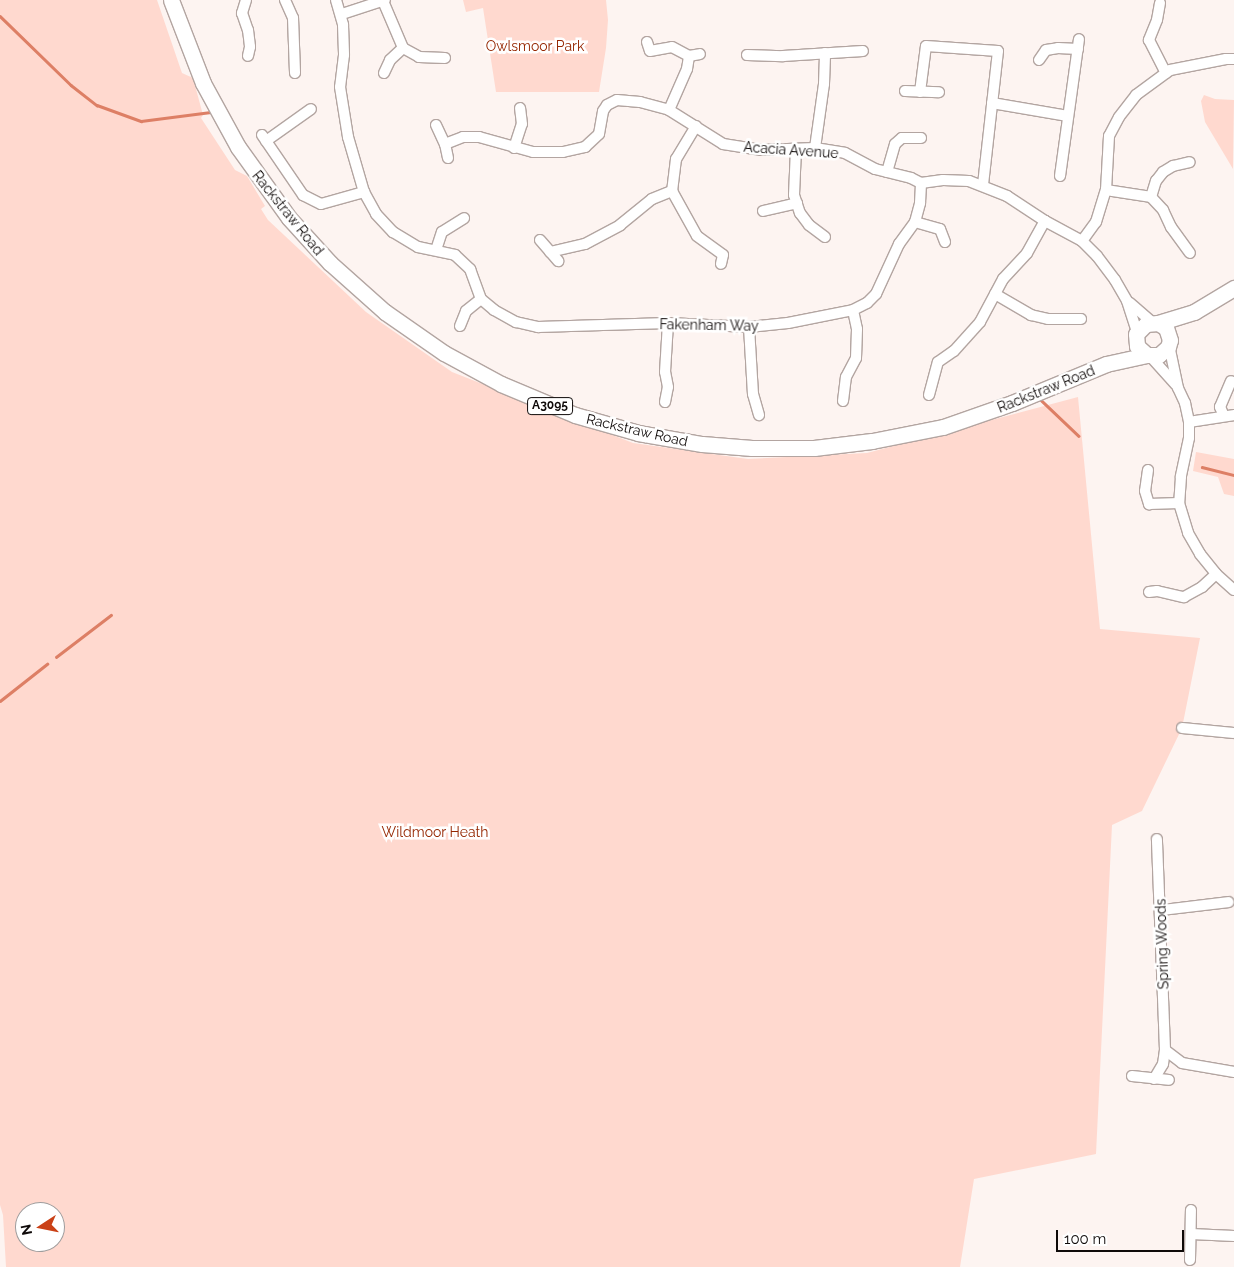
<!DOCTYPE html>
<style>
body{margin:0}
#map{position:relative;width:1234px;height:1267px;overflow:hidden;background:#fdf4f1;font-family:Raleway,sans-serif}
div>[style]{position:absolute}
.green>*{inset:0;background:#ffd9cf}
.stream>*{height:2.5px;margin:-1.25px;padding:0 1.25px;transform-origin:1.25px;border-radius:1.25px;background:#dd7f65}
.roads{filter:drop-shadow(1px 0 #b3a5a1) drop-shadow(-1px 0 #b3a5a1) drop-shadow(0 1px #b3a5a1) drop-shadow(0 -1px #b3a5a1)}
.minor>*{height:10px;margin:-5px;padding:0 5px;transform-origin:5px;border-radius:5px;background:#fff}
.primary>*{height:15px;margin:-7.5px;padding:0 7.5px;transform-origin:7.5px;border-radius:7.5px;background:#fff}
span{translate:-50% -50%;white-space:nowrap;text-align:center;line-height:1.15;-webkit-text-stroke:5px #fff;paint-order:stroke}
.shield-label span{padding:1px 4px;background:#fff;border:1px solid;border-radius:4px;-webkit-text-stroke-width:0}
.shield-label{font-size:12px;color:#0f0a09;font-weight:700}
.park-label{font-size:14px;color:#952600}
.street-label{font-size:14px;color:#0f0a09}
.north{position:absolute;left:15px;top:1202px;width:50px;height:50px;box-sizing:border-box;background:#fff;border:1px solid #9f9d9d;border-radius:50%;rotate:259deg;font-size:14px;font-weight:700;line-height:20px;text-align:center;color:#0f0a09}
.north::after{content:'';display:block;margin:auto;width:18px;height:22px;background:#ca4117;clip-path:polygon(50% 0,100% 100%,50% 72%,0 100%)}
.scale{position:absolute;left:1056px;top:1230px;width:128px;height:22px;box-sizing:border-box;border:2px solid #0f0a09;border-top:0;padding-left:6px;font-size:15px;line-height:18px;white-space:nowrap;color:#0f0a09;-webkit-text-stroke:4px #fff;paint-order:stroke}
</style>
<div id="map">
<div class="green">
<div style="clip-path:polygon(evenodd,0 0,157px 0,182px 73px,193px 78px,203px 115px,201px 118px,235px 170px,247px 176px,265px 206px,261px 209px,268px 220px,366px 312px,452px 372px,633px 443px,748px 459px,867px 453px,1078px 397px,1100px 629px,1200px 638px,1182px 728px,1142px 811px,1112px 825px,1096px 1154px,974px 1179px,960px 1267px,6px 1267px,3px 1215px,0 1205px,0 0,25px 1212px,55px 1212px,55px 1242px,25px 1242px,25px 1212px)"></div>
<div style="clip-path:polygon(463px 0,606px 0,608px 20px,606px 48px,599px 92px,496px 92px,483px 8px,466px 12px)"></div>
<div style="clip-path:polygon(1204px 95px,1215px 99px,1234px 100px,1233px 169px,1205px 122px,1201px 101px)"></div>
<div style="clip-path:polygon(1196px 452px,1234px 459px,1234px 496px,1224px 494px,1218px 477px,1193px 471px)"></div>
</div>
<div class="stream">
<div style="left:0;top:16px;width:99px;rotate:44.2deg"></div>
<div style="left:71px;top:85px;width:33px;rotate:38deg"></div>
<div style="left:97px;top:105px;width:47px;rotate:20deg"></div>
<div style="left:141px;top:121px;width:70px;rotate:-7.4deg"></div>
<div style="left:1041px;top:400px;width:52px;rotate:43.5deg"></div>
<div style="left:1202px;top:467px;width:33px;rotate:14deg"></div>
<div style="left:56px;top:657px;width:69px;rotate:-37.4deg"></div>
<div style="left:0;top:701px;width:60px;rotate:-38.2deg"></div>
</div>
<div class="roads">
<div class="minor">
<div style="left:246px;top:0;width:14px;rotate:107deg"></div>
<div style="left:242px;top:13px;width:18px;rotate:71deg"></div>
<div style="left:248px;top:30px;width:17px;rotate:83deg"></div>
<div style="left:250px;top:47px;width:9px;rotate:103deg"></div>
<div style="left:285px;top:0;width:20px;rotate:66deg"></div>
<div style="left:293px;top:18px;width:55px;rotate:87.9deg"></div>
<div style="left:336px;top:0;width:26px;rotate:74deg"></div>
<div style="left:343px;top:25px;width:30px;rotate:88deg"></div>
<div style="left:344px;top:55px;width:32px;rotate:97deg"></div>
<div style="left:340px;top:87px;width:51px;rotate:80.9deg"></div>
<div style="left:348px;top:137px;width:57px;rotate:73.8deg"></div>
<div style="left:364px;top:192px;width:25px;rotate:61deg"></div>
<div style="left:376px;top:214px;width:25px;rotate:47deg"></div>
<div style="left:393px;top:232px;width:29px;rotate:31deg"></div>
<div style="left:418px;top:247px;width:38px;rotate:12deg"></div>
<div style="left:455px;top:255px;width:21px;rotate:43deg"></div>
<div style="left:470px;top:269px;width:32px;rotate:70deg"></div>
<div style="left:481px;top:299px;width:17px;rotate:40deg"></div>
<div style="left:494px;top:310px;width:25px;rotate:29deg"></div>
<div style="left:516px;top:322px;width:23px;rotate:13deg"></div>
<div style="left:538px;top:327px;width:130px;rotate:-1.8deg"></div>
<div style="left:668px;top:323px;width:81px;rotate:2.8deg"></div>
<div style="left:749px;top:327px;width:39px;rotate:-6deg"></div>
<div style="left:788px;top:323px;width:66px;rotate:-11.3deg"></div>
<div style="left:853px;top:310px;width:16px;rotate:-27deg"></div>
<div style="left:867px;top:303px;width:13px;rotate:-45deg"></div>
<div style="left:876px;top:294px;width:55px;rotate:-65.3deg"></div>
<div style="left:899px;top:244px;width:27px;rotate:-54deg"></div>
<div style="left:915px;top:222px;width:20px;rotate:-75deg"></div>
<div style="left:920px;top:203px;width:20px;rotate:-87deg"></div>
<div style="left:383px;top:1px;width:51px;rotate:66.9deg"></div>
<div style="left:403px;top:48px;width:18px;rotate:29deg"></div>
<div style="left:419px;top:57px;width:26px;rotate:2deg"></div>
<div style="left:1160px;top:3px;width:17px;rotate:100deg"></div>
<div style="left:1157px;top:20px;width:22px;rotate:112deg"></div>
<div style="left:1149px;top:40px;width:37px;rotate:63deg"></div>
<div style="left:342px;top:14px;width:45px;rotate:-18deg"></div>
<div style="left:647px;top:42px;width:9px;rotate:72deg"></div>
<div style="left:650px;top:51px;width:22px;rotate:-10deg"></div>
<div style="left:672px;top:47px;width:19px;rotate:28deg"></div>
<div style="left:689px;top:56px;width:11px;rotate:-10deg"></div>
<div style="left:747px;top:55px;width:36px;rotate:2deg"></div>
<div style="left:783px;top:56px;width:80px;rotate:-3.6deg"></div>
<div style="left:1039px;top:60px;width:12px;rotate:-55deg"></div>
<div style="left:1046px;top:50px;width:12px;rotate:-9deg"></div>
<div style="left:1058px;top:48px;width:20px;rotate:3deg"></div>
<div style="left:384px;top:73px;width:14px;rotate:-65deg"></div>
<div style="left:390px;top:60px;width:18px;rotate:-43deg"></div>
<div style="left:905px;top:91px;width:34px;rotate:2deg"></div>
<div style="left:920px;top:92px;width:46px;rotate:-82.6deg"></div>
<div style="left:926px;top:46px;width:72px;rotate:4deg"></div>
<div style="left:998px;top:51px;width:135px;rotate:96.4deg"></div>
<div style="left:992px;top:103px;width:77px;rotate:9.7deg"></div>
<div style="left:669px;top:110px;width:45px;rotate:-66.3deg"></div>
<div style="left:687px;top:69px;width:13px;rotate:-81deg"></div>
<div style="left:436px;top:125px;width:21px;rotate:65deg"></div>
<div style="left:696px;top:126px;width:39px;rotate:121deg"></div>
<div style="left:676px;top:159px;width:32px;rotate:97deg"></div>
<div style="left:672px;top:191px;width:51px;rotate:60.9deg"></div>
<div style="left:697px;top:236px;width:32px;rotate:36deg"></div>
<div style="left:723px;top:255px;width:9px;rotate:103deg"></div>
<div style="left:262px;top:135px;width:73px;rotate:55.7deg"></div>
<div style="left:303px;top:195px;width:20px;rotate:27deg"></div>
<div style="left:321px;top:204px;width:45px;rotate:-15.6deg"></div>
<div style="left:266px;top:141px;width:55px;rotate:-35.4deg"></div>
<div style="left:514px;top:148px;width:25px;rotate:-72deg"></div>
<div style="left:522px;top:124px;width:16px;rotate:-97deg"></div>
<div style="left:815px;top:148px;width:65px;rotate:-82deg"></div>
<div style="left:824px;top:84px;width:31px;rotate:-88deg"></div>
<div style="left:796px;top:149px;width:46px;rotate:92.5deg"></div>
<div style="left:794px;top:195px;width:19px;rotate:72deg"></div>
<div style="left:800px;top:213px;width:15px;rotate:53deg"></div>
<div style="left:809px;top:225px;width:20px;rotate:37deg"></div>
<div style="left:448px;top:158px;width:14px;rotate:-102deg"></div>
<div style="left:445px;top:144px;width:19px;rotate:-21deg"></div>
<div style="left:463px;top:137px;width:16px"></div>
<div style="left:479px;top:137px;width:56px;rotate:15.5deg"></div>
<div style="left:533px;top:152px;width:30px"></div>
<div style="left:563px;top:152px;width:23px;rotate:-13deg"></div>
<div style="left:585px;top:147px;width:19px;rotate:-43deg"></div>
<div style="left:599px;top:134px;width:23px;rotate:-80deg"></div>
<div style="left:603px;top:111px;width:7px;rotate:-56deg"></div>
<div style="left:607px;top:105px;width:11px;rotate:-27deg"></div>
<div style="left:617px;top:100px;width:23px;rotate:5deg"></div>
<div style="left:640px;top:102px;width:30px;rotate:15deg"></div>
<div style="left:669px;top:110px;width:64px;rotate:32.2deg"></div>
<div style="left:723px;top:144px;width:37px;rotate:9deg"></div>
<div style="left:760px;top:150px;width:55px;rotate:-2.1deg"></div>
<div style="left:815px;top:148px;width:30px;rotate:9deg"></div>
<div style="left:845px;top:153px;width:34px;rotate:28deg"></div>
<div style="left:875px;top:169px;width:37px;rotate:14deg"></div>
<div style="left:911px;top:178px;width:11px;rotate:27deg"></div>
<div style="left:921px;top:183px;width:22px;rotate:-8deg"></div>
<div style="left:943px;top:180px;width:26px;rotate:2deg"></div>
<div style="left:969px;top:181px;width:41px;rotate:21.5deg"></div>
<div style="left:1007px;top:196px;width:45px;rotate:33.3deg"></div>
<div style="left:1045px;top:221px;width:42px;rotate:28.4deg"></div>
<div style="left:1082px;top:241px;width:21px;rotate:45deg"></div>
<div style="left:1097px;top:256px;width:30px;rotate:53deg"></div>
<div style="left:1115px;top:280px;width:24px;rotate:60deg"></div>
<div style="left:1127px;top:301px;width:33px;rotate:72deg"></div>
<div style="left:887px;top:172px;width:29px;rotate:-74deg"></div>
<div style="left:895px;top:144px;width:9px;rotate:-41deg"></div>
<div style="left:902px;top:138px;width:19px"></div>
<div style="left:1060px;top:176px;width:138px;rotate:-82.1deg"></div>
<div style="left:1106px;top:190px;width:46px;rotate:8.8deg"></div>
<div style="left:1151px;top:197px;width:18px;rotate:47deg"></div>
<div style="left:1163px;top:210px;width:19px;rotate:65deg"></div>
<div style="left:1171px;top:227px;width:32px;rotate:54deg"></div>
<div style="left:1151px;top:197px;width:17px;rotate:-73deg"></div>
<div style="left:1156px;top:181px;width:11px;rotate:-52deg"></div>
<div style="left:1163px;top:172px;width:12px;rotate:-31deg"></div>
<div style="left:1173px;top:166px;width:17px;rotate:-13deg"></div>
<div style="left:763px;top:211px;width:35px;rotate:-13deg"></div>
<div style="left:915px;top:222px;width:26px;rotate:16deg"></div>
<div style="left:940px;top:229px;width:14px;rotate:69deg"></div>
<div style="left:540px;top:240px;width:28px;rotate:49deg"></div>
<div style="left:1082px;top:241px;width:24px;rotate:-54deg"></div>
<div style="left:1096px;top:222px;width:34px;rotate:-73deg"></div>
<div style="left:1106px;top:190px;width:54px;rotate:-86.8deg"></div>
<div style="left:1109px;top:136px;width:21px;rotate:-62deg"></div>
<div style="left:1119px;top:117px;width:28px;rotate:-52deg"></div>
<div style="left:1136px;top:95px;width:42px;rotate:-36.3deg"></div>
<div style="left:1170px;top:70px;width:57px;rotate:-11.1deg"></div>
<div style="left:1226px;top:59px;width:8px"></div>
<div style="left:436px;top:250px;width:19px;rotate:-72deg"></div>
<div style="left:442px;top:232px;width:26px;rotate:-32deg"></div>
<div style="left:550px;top:252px;width:36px;rotate:-13deg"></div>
<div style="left:585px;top:244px;width:40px;rotate:-28deg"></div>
<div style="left:620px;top:225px;width:41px;rotate:-39.1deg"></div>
<div style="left:652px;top:199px;width:22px;rotate:-22deg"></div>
<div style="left:995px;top:294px;width:42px;rotate:30.3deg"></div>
<div style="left:1031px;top:315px;width:17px;rotate:13deg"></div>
<div style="left:1048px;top:319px;width:33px"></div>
<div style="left:1130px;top:303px;width:29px;rotate:41deg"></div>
<div style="left:460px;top:326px;width:16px;rotate:-68deg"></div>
<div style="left:466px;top:311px;width:19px;rotate:-39deg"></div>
<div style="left:749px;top:327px;width:67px;rotate:86.6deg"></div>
<div style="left:753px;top:394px;width:22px;rotate:74deg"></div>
<div style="left:1169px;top:345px;width:44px;rotate:78.2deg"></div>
<div style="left:1178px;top:388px;width:17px;rotate:65deg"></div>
<div style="left:1185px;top:403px;width:19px;rotate:78deg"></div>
<div style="left:1189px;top:422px;width:16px;rotate:90deg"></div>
<div style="left:1189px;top:438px;width:40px;rotate:102deg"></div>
<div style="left:1181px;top:477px;width:26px;rotate:94deg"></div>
<div style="left:1179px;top:503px;width:31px;rotate:73deg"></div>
<div style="left:1188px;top:533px;width:24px;rotate:60deg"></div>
<div style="left:1200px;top:554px;width:26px;rotate:51deg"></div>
<div style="left:1216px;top:574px;width:24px;rotate:42deg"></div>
<div style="left:1150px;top:356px;width:39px;rotate:48deg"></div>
<div style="left:929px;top:395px;width:34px;rotate:-75deg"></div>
<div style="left:938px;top:362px;width:19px;rotate:-35deg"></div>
<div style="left:954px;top:351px;width:39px;rotate:-48deg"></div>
<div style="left:980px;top:322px;width:49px;rotate:-61.9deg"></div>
<div style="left:1003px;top:279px;width:35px;rotate:-47deg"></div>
<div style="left:1027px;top:253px;width:37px;rotate:-61deg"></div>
<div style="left:843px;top:401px;width:24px;rotate:-83deg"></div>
<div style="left:846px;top:377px;width:21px;rotate:-62deg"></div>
<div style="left:856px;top:358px;width:29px;rotate:-88deg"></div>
<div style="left:857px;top:329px;width:19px;rotate:-102deg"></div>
<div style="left:665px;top:402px;width:15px;rotate:-79deg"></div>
<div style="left:668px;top:387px;width:15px;rotate:-101deg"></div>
<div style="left:665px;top:372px;width:49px;rotate:-86.5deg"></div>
<div style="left:1224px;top:416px;width:10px;rotate:-114deg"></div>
<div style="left:1220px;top:407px;width:28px;rotate:-67deg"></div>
<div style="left:1189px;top:422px;width:46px;rotate:-8.8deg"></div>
<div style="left:1148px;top:470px;width:21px;rotate:98deg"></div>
<div style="left:1145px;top:491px;width:14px;rotate:73deg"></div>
<div style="left:1149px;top:504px;width:30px;rotate:-2deg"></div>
<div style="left:1149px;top:592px;width:8px;rotate:-7deg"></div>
<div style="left:1157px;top:591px;width:28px;rotate:13deg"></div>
<div style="left:1184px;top:597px;width:21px;rotate:-29deg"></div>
<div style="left:1202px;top:587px;width:19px;rotate:-43deg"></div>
<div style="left:1182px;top:728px;width:52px;rotate:5.5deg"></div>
<div style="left:1162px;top:910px;width:67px;rotate:-6.8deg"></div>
<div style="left:1165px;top:1050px;width:21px;rotate:37deg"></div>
<div style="left:1182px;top:1063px;width:53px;rotate:9.8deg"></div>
<div style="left:1132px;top:1076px;width:37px;rotate:6deg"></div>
<div style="left:1154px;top:1079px;width:17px;rotate:-59deg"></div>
<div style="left:1163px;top:1064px;width:14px;rotate:-82deg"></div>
<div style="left:1165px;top:1050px;width:211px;rotate:-92.2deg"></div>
<div style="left:1191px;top:1234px;width:43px;rotate:2.7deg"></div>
<div style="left:1190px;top:1260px;width:50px;rotate:-88.9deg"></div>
</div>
<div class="primary">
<div style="left:171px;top:0;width:89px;rotate:68.9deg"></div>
<div style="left:203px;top:83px;width:73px;rotate:61.3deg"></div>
<div style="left:238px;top:147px;width:87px;rotate:54.3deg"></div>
<div style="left:289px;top:218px;width:61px;rotate:47.7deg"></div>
<div style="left:330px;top:263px;width:74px;rotate:41.7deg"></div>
<div style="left:385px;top:312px;width:72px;rotate:34.8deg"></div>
<div style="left:444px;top:353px;width:65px;rotate:28.5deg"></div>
<div style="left:501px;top:384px;width:80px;rotate:22.7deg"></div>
<div style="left:575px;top:415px;width:66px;rotate:15.9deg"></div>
<div style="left:638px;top:433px;width:65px;rotate:9.8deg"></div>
<div style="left:702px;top:444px;width:50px;rotate:4.6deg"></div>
<div style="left:752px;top:448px;width:62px"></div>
<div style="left:814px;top:448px;width:58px;rotate:-6.9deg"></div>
<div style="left:872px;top:441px;width:72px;rotate:-11.2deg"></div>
<div style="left:943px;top:427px;width:73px;rotate:-19.2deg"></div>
<div style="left:1012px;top:403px;width:102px;rotate:-22.5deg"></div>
<div style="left:1106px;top:364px;width:42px;rotate:-12.4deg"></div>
<div style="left:1147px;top:355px;width:12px"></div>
<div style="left:1159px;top:355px;width:12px;rotate:-42deg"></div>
<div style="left:1168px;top:347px;width:7px;rotate:-74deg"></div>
<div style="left:1170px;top:340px;width:13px;rotate:-108deg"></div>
<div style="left:1166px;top:328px;width:9px;rotate:-148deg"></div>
<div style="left:1158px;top:323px;width:12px;rotate:175deg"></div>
<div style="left:1146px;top:324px;width:14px;rotate:135deg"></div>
<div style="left:1136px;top:334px;width:12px;rotate:85deg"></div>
<div style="left:1137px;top:346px;width:13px;rotate:42deg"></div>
<div style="left:1158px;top:323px;width:38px;rotate:-17deg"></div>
<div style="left:1194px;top:312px;width:47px;rotate:-31deg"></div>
</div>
</div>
<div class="shield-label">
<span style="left:550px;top:406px">A3095</span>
</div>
<div class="park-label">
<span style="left:535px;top:46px">Owlsmoor Park</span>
<span style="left:435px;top:832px">Wildmoor Heath</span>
</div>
<div class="street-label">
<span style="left:791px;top:150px;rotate:4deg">Acacia Avenue</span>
<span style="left:288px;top:213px;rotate:51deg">Rackstraw Road</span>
<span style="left:709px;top:325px;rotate:1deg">Fakenham Way</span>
<span style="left:1046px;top:389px;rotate:-22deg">Rackstraw Road</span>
<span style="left:637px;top:430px;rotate:13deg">Rackstraw Road</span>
<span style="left:1162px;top:944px;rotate:-92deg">Spring Woods</span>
</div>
<div class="north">N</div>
<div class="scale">100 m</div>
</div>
